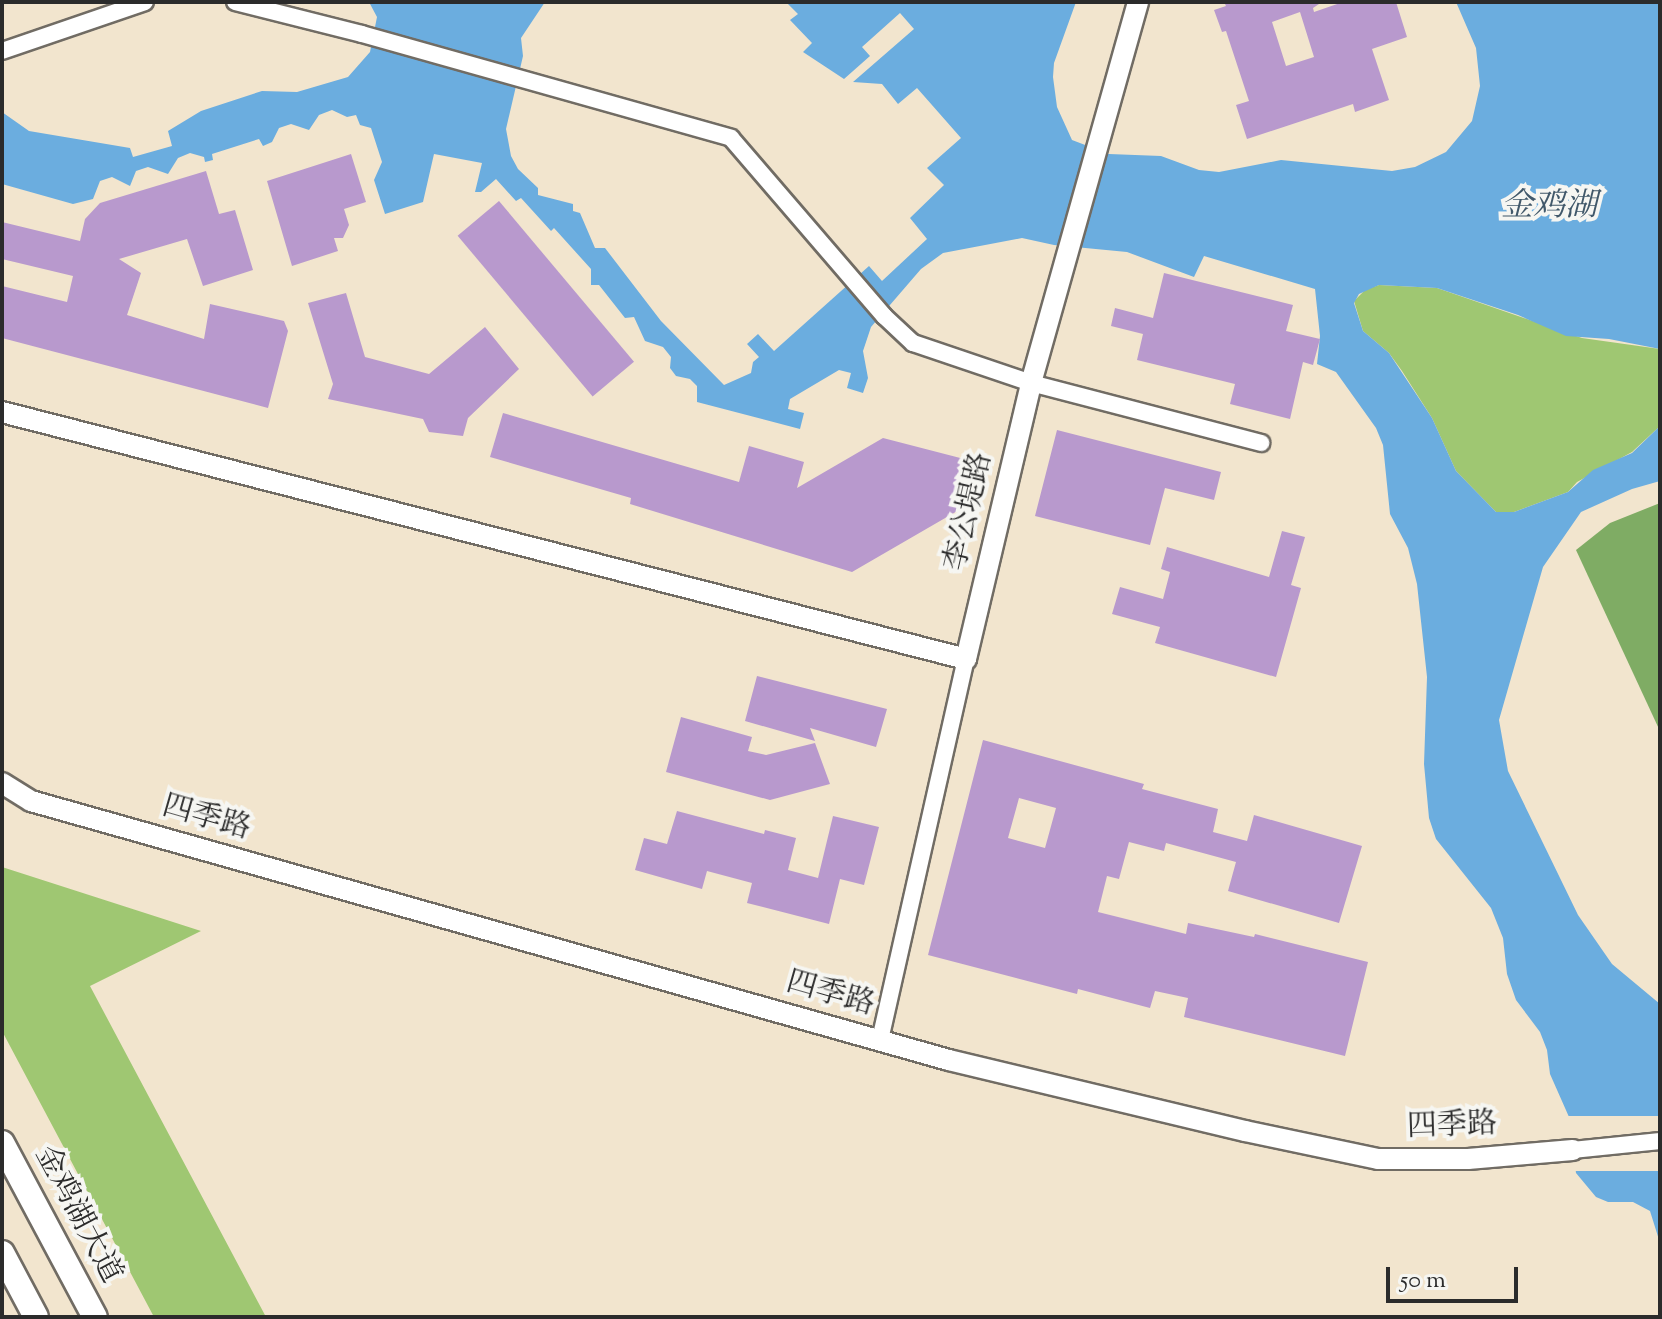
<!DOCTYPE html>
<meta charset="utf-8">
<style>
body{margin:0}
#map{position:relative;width:1662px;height:1319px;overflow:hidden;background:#f2e5ce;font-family:"Sorts Mill Goudy","Noto Serif SC",serif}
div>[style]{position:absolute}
.green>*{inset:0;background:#9fc772}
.forest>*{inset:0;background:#7fac64}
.water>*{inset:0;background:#6baddf}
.pier>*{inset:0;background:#f2e5ce;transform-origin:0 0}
.building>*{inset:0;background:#b899cd;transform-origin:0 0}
.roads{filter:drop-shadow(2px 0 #716c64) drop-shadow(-2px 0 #716c64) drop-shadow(0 2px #716c64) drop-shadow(0 -2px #716c64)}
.minor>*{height:16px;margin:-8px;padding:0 8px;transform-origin:8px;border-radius:8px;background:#fff}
.tertiary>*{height:20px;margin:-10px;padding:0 10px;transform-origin:10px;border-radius:10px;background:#fff}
.primary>*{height:24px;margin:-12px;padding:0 12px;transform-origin:12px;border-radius:12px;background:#fff}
span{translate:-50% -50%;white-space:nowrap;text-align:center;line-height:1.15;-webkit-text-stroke:8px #f6f6f2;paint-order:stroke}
.street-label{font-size:30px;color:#2b2b2b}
.water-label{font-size:32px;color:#41586a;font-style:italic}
.frame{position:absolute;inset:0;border:4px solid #2b2b2b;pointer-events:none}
.scale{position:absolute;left:1386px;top:1267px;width:132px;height:36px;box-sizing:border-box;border:4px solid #2b2b2b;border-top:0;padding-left:10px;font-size:24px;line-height:28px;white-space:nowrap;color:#2b2b2b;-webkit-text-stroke:6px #f6f6f2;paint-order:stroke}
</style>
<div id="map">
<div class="green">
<div style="clip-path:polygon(1379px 285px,1437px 288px,1582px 338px,1660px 349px,1660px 426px,1632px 452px,1577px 482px,1568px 492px,1514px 512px,1496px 512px,1456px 471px,1432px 418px,1402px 371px,1389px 353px,1363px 331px,1354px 301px,1365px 290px)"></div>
<div style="clip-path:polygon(2px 867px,201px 931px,90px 986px,266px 1317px,154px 1317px,2px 1031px)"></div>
</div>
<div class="forest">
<div style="clip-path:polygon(1660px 503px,1660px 729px,1659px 729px,1576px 550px,1610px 523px)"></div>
</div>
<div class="water">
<div style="clip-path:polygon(369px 2px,545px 2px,521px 38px,523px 56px,506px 129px,511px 156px,518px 169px,538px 188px,538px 195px,573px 204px,573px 211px,580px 213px,595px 248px,605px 248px,661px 321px,724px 385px,751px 373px,753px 362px,759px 357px,747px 344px,758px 334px,774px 351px,869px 266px,882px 281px,927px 239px,910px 218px,944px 185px,927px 168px,961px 138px,917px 88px,898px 104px,882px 84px,853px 82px,914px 29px,900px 13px,862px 47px,870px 56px,844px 79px,803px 52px,812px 43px,790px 20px,798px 14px,786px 2px,1076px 2px,1054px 63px,1053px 77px,1057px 107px,1072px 140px,1109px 154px,1161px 156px,1199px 170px,1219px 172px,1281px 160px,1392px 171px,1415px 167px,1446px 152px,1472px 121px,1480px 86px,1476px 48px,1456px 2px,1660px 2px,1660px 349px,1609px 339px,1566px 336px,1518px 315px,1437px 288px,1379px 285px,1359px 294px,1354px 303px,1363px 331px,1389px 353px,1432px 418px,1456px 471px,1496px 512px,1514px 512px,1568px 492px,1593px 470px,1632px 453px,1660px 426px,1660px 481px,1632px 489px,1581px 512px,1543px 567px,1499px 720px,1508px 771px,1578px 915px,1612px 964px,1660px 1004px,1660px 1243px,1650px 1211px,1633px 1202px,1608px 1202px,1596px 1197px,1576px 1173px,1569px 1117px,1550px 1074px,1547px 1050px,1540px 1032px,1516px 1000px,1507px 974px,1503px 938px,1491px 908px,1436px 839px,1429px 818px,1424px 764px,1427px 677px,1417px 584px,1408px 548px,1390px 514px,1383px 445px,1376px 428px,1336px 372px,1317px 364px,1320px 336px,1315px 289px,1204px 256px,1194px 277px,1127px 252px,1054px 245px,1022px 238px,943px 253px,921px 269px,871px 327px,863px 351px,868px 378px,863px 393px,847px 388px,851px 373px,839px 370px,790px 399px,788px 409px,804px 413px,800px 429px,697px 402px,697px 386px,690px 379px,676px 376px,670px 368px,671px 357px,663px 347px,645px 341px,634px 317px,625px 318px,599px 285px,591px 285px,591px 269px,554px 228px,551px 231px,521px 198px,516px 201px,496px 179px,481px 192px,475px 192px,482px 163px,434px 154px,423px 202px,385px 214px,374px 180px,382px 162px,371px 128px,360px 125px,356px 115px,347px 117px,332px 110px,319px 115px,309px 130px,291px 124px,279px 128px,272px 142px,263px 146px,259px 139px,212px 154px,213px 160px,205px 162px,204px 157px,190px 153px,178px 158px,168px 174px,148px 167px,136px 171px,130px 186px,112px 177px,100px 181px,93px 199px,73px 204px,2px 184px,2px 112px,29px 131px,130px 148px,133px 157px,172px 146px,168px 131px,201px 111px,262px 91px,297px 92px,348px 77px,370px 52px,377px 17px)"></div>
</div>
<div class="pier">
<div style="left:1660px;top:1116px;width:55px;height:94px;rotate:90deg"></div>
</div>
<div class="building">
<div style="clip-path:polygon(evenodd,1224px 2px,1322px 2px,1313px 8px,1314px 12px,1343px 2px,1396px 2px,1407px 37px,1372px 49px,1389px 100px,1355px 112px,1353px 104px,1247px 139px,1236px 105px,1249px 101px,1226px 31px,1222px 32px,1214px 10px,1226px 6px,1224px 2px,1300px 12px,1314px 57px,1286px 66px,1272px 22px,1300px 12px)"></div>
<div style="clip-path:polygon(351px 154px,366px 202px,344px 209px,349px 225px,343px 238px,334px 238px,338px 251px,292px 266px,267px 181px)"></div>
<div style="clip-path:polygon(206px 171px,219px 214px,235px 210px,253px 270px,203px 286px,187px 239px,119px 259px,141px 273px,127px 315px,204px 339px,210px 304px,284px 321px,288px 331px,268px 408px,2px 338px,2px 286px,67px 302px,73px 276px,2px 259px,2px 222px,80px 241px,85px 219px,100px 203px)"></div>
<div style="left:499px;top:201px;width:210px;height:54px;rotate:50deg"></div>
<div style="clip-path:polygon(1164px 273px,1293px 305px,1286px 331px,1320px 339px,1313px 365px,1303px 362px,1290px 419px,1230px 404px,1235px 384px,1137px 360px,1143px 334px,1111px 326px,1115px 308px,1153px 318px)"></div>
<div style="clip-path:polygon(346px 293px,365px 357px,429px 374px,485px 327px,519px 369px,468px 418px,463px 436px,429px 432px,423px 419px,328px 399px,333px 384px,308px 303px)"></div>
<div style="clip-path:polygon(503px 413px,739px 482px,749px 446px,804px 462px,797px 488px,883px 438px,968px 460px,959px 510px,852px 572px,630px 504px,631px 498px,490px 457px)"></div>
<div style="clip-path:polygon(1057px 430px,1221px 472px,1214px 500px,1165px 488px,1150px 545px,1035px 516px)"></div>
<div style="clip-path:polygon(1282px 531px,1305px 537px,1291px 585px,1301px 588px,1276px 677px,1155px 643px,1160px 627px,1112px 614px,1120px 587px,1163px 599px,1170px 572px,1161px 569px,1167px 547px,1269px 577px)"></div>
<div style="clip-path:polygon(757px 676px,887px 709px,876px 747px,810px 728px,815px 741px,745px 721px)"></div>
<div style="clip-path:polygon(681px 717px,752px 737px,748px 751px,766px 755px,815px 743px,830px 784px,770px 800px,666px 772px)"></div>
<div style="clip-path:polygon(evenodd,983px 740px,1144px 784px,1142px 789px,1218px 809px,1213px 832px,1247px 841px,1254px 815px,1362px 846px,1339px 923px,1228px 891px,1236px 862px,1166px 843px,1164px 851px,1129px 842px,1119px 879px,1107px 876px,1098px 912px,1186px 934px,1188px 923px,1254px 937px,1255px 934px,1368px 962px,1345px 1056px,1184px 1017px,1188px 998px,1155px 991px,1150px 1008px,1078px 989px,1077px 994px,928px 955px,983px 740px,1019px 798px,1056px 808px,1045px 848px,1008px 838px,1019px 798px)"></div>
<div style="clip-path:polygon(677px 811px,764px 834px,765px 830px,796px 838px,788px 870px,818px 878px,833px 816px,879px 827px,864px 885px,840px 879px,829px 924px,747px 903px,752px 883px,707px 871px,702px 889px,635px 870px,644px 838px,667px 844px)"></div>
</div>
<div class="roads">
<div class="minor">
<div style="left:235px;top:2px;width:131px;rotate:14.1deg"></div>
<div style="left:362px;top:34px;width:383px;rotate:15.7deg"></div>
<div style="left:731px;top:138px;width:235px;rotate:49.3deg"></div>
<div style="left:884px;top:316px;width:40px;rotate:43deg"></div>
<div style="left:913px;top:343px;width:125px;rotate:18.7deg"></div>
<div style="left:1031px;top:383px;width:238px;rotate:14.6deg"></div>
<div style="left:2px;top:51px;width:151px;rotate:-18.9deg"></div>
<div style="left:880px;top:1040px;width:391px;rotate:-77.3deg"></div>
<div style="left:1573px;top:1150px;width:87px;rotate:-5.9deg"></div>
</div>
<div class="tertiary">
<div style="left:2px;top:412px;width:995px;rotate:14.37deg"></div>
<div style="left:966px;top:659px;width:284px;rotate:-76.7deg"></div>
<div style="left:1031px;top:383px;width:396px;rotate:-74.3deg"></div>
<div style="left:2px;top:783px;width:34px;rotate:32deg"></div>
<div style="left:31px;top:801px;width:954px;rotate:15.76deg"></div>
<div style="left:949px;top:1060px;width:304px;rotate:13.5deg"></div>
<div style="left:1245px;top:1131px;width:136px;rotate:11.9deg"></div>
<div style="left:1378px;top:1159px;width:90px"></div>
<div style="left:1468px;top:1159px;width:105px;rotate:-4.9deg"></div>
</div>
<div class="primary">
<div style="left:2px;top:1143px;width:197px;rotate:61.9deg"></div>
<div style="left:2px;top:1253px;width:72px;rotate:62deg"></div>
</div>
</div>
<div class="street-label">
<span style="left:970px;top:512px;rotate:-77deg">李公堤路</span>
<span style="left:206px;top:819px;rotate:16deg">四季路</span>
<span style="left:830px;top:995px;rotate:16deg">四季路</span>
<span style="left:1452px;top:1127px;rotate:-2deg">四季路</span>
<span style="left:77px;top:1215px;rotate:62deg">金鸡湖大道</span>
</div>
<div class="water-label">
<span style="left:1549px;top:207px">金鸡湖</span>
</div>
<div class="frame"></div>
<div class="scale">50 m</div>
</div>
